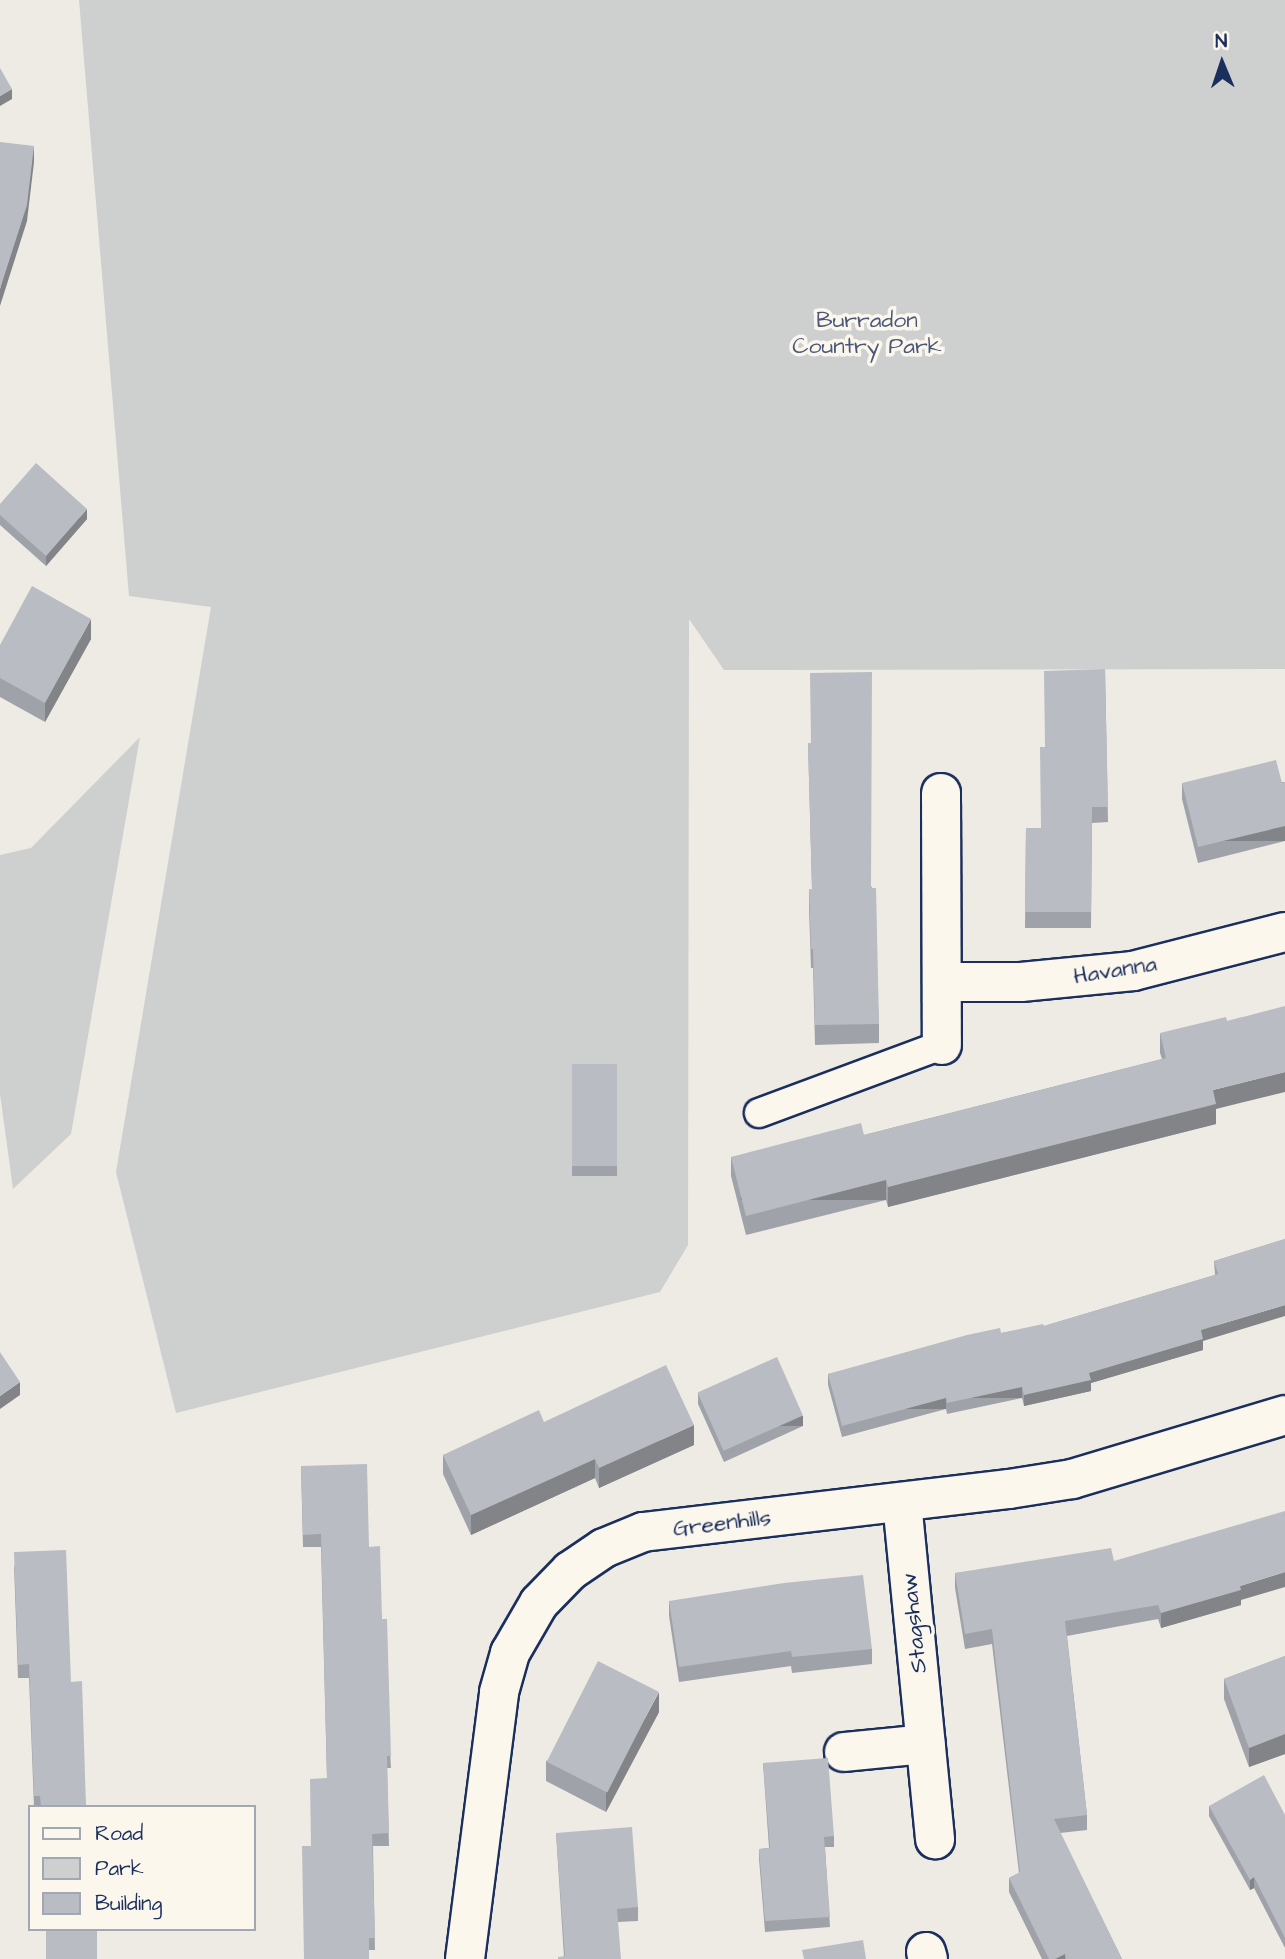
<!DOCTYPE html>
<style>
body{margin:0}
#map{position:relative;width:1285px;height:1959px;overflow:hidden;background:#eeebe4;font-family:"Architects Daughter",sans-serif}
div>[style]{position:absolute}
.green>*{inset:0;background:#cecfcf}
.roads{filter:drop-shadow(2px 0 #1b2f5e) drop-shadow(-2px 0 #1b2f5e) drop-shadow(0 2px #1b2f5e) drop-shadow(0 -2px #1b2f5e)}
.service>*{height:28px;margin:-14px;padding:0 14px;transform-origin:14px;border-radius:14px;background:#fbf7ec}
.minor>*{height:38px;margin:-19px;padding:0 19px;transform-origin:19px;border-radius:19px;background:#fbf7ec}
.wall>*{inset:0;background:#9fa2a8;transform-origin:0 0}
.shaded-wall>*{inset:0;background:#828488;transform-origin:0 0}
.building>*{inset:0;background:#b9bcc3;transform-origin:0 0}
span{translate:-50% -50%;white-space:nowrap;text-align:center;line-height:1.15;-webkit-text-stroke:7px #fbf7ec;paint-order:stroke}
.park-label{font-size:23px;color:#48577a}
.street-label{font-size:23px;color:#1b2f5e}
.legend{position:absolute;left:28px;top:1805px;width:228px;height:126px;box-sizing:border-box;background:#fbf7ec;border:2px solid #a1a7b3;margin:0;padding:9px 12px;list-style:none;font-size:21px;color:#1b2f5e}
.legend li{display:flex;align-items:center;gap:14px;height:35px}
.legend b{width:35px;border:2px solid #a1a7b3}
.north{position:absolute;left:1187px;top:28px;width:70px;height:70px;-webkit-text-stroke:5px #fbf7ec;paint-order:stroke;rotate:358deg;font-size:19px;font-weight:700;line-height:28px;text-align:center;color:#1b2f5e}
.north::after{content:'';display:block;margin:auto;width:24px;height:32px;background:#1b2f5e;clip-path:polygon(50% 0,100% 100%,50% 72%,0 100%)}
</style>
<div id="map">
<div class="green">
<div style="clip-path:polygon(79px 0,1285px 0,1285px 669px,724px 670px,689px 619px,688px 1245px,660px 1292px,176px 1413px,116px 1172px,211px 607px,129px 596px)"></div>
<div style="clip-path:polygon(140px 737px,71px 1134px,13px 1189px,0 1094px,0 855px,31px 848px)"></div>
</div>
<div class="roads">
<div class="service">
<div style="left:759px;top:1113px;width:195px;rotate:-20.4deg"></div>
</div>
<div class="minor">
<div style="left:941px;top:793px;width:252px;rotate:89.8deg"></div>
<div style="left:942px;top:982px;width:79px"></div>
<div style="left:1021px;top:982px;width:113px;rotate:-5.6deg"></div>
<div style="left:1133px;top:971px;width:157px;rotate:-14.4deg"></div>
<div style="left:902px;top:1502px;width:339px;rotate:84.4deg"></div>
<div style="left:844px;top:1752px;width:82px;rotate:-5.6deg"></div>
<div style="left:926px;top:1952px;width:7px;rotate:74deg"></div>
<div style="left:465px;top:1959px;width:269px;rotate:-82.7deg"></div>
<div style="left:499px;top:1692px;width:41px;rotate:-74.2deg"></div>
<div style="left:510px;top:1653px;width:58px;rotate:-59.9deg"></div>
<div style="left:539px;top:1603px;width:45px;rotate:-45.9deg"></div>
<div style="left:570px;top:1571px;width:41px;rotate:-34.1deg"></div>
<div style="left:604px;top:1548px;width:42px;rotate:-22.3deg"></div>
<div style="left:643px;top:1532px;width:369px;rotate:-6.7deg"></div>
<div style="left:1009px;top:1489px;width:64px;rotate:-9deg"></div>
<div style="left:1072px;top:1479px;width:222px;rotate:-16.7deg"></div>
</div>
</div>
<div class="wall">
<div style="clip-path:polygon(0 504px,87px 519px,46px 566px,0 525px)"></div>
<div style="clip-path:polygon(91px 639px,45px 722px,0 697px,0 645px)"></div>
<div style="clip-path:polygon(1105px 669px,1108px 822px,1092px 823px,1091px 928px,1025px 928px,1026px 828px,1041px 828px,1045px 747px)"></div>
<div style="clip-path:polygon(808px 743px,811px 743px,872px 888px,879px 1024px,879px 1043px,815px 1045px,813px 968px,811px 968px,809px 909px,809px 889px,812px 889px)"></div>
<div style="clip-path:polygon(1285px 782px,1285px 841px,1198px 863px,1182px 799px,1182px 783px)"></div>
<div style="clip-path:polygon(1160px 1033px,1216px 1109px,1216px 1124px,888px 1207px,886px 1200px,746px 1235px,731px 1176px,731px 1157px,864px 1135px,1162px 1059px,1160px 1053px)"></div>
<div style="left:572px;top:1064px;width:45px;height:112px"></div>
<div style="clip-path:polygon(1285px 1239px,1203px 1341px,1203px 1350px,1091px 1383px,1091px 1391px,1024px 1406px,1022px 1398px,947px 1414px,946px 1409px,842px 1437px,828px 1385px,828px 1374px,1001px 1333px,1044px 1326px,1215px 1275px,1214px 1261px)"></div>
<div style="clip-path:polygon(698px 1394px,803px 1426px,724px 1462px,698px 1404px)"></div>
<div style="clip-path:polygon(544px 1422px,694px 1445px,599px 1488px,595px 1478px,471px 1535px,443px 1474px,443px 1455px)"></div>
<div style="clip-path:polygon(301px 1466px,369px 1547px,382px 1619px,391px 1768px,387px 1768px,389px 1846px,373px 1846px,375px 1950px,369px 1950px,327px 1778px,321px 1547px,303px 1547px)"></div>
<div style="clip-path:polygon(1114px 1561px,1241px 1600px,1241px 1605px,1161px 1628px,1158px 1619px,1067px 1636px,1087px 1815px,1087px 1830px,1060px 1833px,1122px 1959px,1042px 1959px,1009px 1892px,1009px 1878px,1019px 1873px,992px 1644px,965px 1649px,955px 1588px,955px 1573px)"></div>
<div style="clip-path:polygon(14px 1565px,71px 1682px,86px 1807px,34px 1807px,29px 1678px,18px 1678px)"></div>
<div style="clip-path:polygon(669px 1601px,872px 1649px,872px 1664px,792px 1673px,791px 1666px,679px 1682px,669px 1616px)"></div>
<div style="clip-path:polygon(1285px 1656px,1285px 1754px,1249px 1767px,1224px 1699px,1224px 1679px)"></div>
<div style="clip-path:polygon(659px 1712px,606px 1812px,546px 1781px,546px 1761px)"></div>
<div style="clip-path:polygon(763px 1763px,834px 1836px,834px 1847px,825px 1847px,830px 1927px,765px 1932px,759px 1859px,759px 1849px,769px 1848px)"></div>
<div style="clip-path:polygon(1209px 1806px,1285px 1815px,1285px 1948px,1254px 1888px,1250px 1890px,1209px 1816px)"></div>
<div style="clip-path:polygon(556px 1833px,638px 1907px,638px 1921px,618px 1922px,564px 1957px)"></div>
</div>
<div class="shaded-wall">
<div style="clip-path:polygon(12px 89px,12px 99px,0 106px,0 96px)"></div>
<div style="clip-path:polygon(34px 146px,34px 162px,27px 221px,0 306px,0 289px)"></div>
<div style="clip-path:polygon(87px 509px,87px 519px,46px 566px,46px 556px)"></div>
<div style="clip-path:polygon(91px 619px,91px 639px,45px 722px,45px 703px)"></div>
<div style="left:1285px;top:826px;width:15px;height:89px;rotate:90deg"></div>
<div style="clip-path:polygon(1285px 1072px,1285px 1092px,1216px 1109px,1216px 1124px,888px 1207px,888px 1187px,1213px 1090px)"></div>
<div style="left:886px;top:1180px;width:20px;height:145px;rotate:90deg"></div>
<div style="clip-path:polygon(1285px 1305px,1285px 1316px,1203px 1341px,1203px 1350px,1091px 1383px,1091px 1391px,1024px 1406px,1024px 1395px,1089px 1373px,1201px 1330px)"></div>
<div style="clip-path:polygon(20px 1382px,20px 1395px,0 1409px,0 1396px)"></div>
<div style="left:1022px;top:1387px;width:11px;height:77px;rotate:90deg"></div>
<div style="left:946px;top:1398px;width:11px;height:108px;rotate:90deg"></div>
<div style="left:803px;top:1416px;width:10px;height:87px;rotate:90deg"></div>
<div style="clip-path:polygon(694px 1425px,694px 1445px,599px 1488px,599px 1468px)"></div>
<div style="clip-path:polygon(595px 1459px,595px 1478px,471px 1535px,471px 1515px)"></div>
<div style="clip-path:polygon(1285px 1572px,1285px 1587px,1241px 1600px,1241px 1605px,1161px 1628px,1161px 1613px,1240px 1586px)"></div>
<div style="clip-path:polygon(659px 1692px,659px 1712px,606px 1812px,606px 1792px)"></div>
<div style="clip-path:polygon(1285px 1734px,1285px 1754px,1249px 1767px,1249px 1748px)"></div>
<div style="clip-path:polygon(1254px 1877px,1254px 1888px,1250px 1890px,1250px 1880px)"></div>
<div style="clip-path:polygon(1065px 1954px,1065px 1959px,1055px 1959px)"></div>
</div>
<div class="building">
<div style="clip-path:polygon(0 68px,12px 89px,0 96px)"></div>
<div style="clip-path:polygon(0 142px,34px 146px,27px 205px,0 289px)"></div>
<div style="clip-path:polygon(36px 463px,87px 509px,46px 556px,0 515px,0 504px)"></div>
<div style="clip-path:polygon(32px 586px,91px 619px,45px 703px,0 678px,0 645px)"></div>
<div style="clip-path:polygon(1105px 669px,1108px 807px,1092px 807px,1091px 912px,1025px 912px,1026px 828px,1041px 828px,1040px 747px,1045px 747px,1044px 671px)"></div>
<div style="clip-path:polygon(872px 672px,871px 888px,876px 888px,879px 1024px,815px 1025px,813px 949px,811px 949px,809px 889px,812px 889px,808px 743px,811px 743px,810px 673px)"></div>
<div style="clip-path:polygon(1276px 760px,1282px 783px,1285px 782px,1285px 826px,1198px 847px,1182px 783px)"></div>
<div style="clip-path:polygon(1285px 1006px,1285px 1072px,1213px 1090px,1216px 1104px,888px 1187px,886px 1180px,746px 1216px,731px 1157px,861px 1123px,864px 1135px,1166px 1058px,1160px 1033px,1226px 1017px,1227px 1021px)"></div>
<div style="left:572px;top:1064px;width:45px;height:102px"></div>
<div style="clip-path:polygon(1285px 1239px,1285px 1305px,1201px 1330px,1203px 1339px,1089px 1373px,1091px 1380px,1024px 1395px,1022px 1387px,947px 1403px,946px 1398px,842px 1426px,828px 1374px,967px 1335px,1000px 1328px,1001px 1333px,1043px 1324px,1044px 1326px,1218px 1274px,1214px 1261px)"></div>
<div style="clip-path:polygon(0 1352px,20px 1382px,0 1396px)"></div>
<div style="left:777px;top:1357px;width:64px;height:87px;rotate:66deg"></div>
<div style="clip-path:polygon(666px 1365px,694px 1425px,599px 1468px,595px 1459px,471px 1515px,443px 1455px,539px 1410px,544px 1422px)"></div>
<div style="clip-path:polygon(367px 1464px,369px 1547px,380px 1546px,382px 1619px,387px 1619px,391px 1756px,387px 1756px,389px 1833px,372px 1834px,375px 1938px,369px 1938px,369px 1959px,304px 1959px,302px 1846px,311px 1846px,310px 1779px,327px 1778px,321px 1534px,303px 1535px,301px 1466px)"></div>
<div style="clip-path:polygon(1285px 1511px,1285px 1572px,1240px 1586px,1241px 1590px,1161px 1613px,1158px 1605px,1065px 1621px,1087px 1815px,1054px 1819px,1122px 1959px,1066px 1959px,1065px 1954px,1055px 1959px,1049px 1959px,1009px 1878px,1020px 1872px,992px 1629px,965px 1634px,955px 1573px,1111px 1548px,1114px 1561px)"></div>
<div style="clip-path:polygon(66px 1550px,71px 1682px,82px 1681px,86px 1807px,41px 1807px,40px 1796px,34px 1796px,29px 1664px,18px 1665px,14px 1552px)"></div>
<div style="clip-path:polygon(863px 1575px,872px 1649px,792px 1657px,791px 1651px,679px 1667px,669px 1601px,784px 1583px)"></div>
<div style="clip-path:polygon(1285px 1656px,1285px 1734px,1249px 1748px,1224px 1679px)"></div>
<div style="left:598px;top:1661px;width:68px;height:113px;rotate:27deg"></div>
<div style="clip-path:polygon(828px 1758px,834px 1836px,824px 1837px,830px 1917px,765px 1921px,759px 1849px,770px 1848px,763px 1763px)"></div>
<div style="clip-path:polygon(1264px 1775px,1285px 1815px,1285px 1938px,1254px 1877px,1250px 1880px,1209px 1806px)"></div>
<div style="clip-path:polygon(632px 1827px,638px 1907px,617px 1909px,621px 1959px,558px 1959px,558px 1957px,565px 1956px,556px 1833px)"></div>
<div style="left:46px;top:1929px;width:51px;height:30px"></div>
<div style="clip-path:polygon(863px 1940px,866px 1959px,804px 1959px,802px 1950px)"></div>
</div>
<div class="park-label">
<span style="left:867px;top:333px">Burradon<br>Country Park</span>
</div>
<div class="street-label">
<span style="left:1115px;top:970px;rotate:-9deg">Havanna</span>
<span style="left:722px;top:1523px;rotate:-7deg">Greenhills</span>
<span style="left:914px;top:1623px;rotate:-96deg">Stagshaw</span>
</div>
<ul class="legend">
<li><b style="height:9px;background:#fbf7ec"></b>Road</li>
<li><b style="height:19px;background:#cecfcf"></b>Park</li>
<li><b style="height:19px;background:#b9bcc3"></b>Building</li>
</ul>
<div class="north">N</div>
</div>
